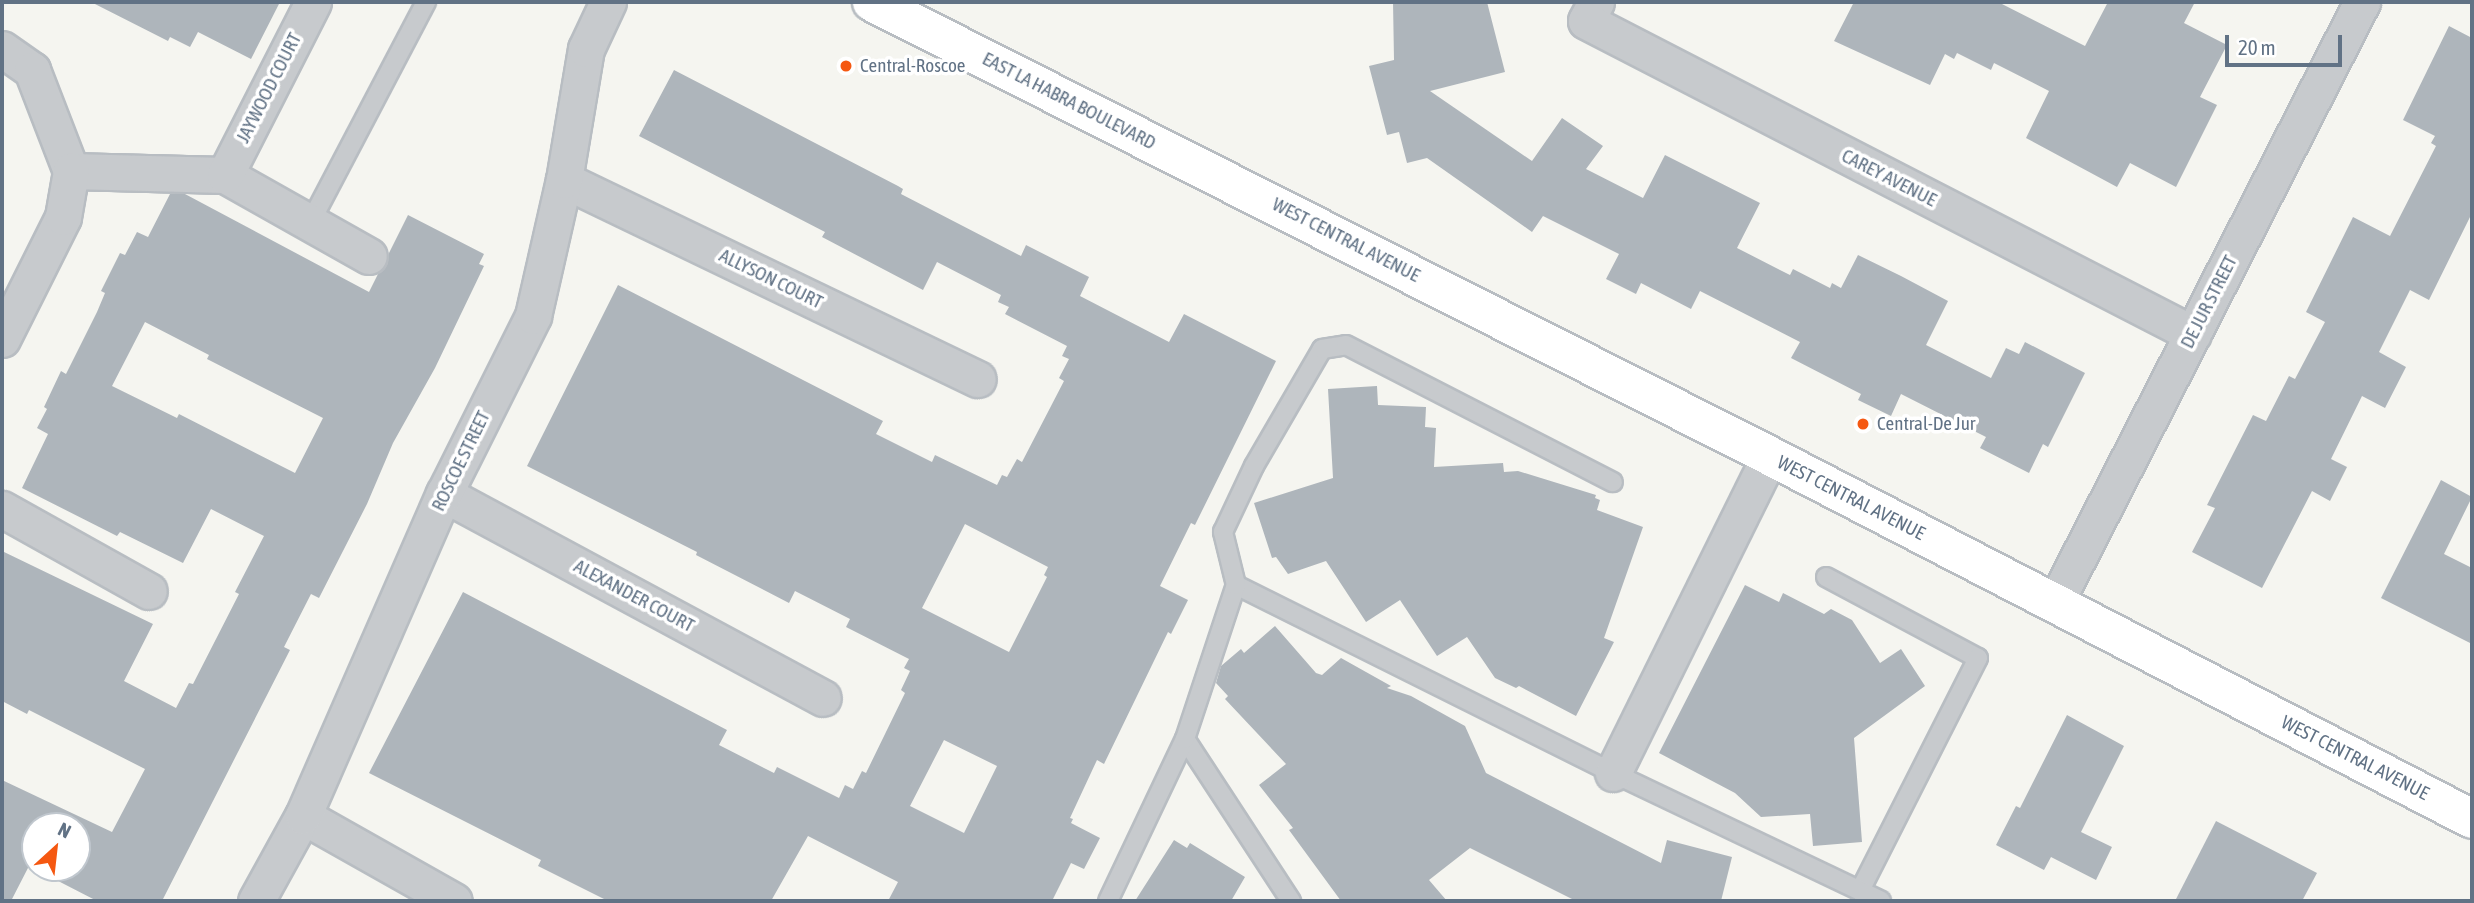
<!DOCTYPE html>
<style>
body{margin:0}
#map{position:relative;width:2474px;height:903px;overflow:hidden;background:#f5f5f0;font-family:"Asap Condensed",sans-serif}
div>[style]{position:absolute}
.building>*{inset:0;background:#aeb5bb}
.roads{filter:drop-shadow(2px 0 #b8bdc2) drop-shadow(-2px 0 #b8bdc2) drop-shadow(0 2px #b8bdc2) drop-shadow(0 -2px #b8bdc2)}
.service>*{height:18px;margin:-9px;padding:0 9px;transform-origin:9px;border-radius:9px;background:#c7cacd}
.minor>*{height:35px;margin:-17.5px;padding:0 17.5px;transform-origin:17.5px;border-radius:17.5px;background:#c7cacd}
.secondary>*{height:38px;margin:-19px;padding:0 19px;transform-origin:19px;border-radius:19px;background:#fff}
.dots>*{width:19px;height:19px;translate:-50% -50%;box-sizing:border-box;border:4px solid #fff;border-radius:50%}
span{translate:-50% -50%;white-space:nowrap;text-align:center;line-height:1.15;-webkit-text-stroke:7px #fff;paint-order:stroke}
.poi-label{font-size:19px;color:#617285}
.left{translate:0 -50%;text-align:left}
.street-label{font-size:19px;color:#617285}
.frame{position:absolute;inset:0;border:4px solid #617285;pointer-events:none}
.north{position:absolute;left:21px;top:812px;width:70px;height:70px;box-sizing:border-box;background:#fff;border:2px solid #c0c7ce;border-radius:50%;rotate:27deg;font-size:19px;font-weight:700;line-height:28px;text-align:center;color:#617285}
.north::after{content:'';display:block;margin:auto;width:24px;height:32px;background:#f55811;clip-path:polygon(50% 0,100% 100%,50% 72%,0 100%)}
.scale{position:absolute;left:2225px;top:35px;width:117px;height:32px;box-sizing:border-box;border:4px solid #617285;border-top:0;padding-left:9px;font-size:21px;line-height:24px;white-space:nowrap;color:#617285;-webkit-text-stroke:5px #fff;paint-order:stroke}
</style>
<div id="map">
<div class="building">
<div style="clip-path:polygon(91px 2px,280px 2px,251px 59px,198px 32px,190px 47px,170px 37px,168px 41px)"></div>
<div style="clip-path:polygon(1393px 2px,1487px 2px,1505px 72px,1430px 91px,1532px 161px,1562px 118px,1603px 146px,1586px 169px,1643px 198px,1665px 155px,1760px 203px,1737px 248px,1790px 275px,1793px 269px,1830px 288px,1832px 283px,1841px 288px,1858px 255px,1901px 276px,1948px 301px,1926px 345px,1991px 378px,2006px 348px,2019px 354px,2025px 342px,2085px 373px,2048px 447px,2043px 444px,2029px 473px,1980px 448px,1986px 437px,1901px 394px,1891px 416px,1858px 400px,1861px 394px,1791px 358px,1800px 342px,1700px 291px,1691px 309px,1641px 283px,1636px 294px,1606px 279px,1619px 254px,1543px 216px,1532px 232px,1427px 158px,1407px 163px,1399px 132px,1387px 135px,1369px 66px,1394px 60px)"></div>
<div style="clip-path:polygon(1854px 2px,1998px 2px,2085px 46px,2108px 2px,2195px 2px,2184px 23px,2227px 45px,2200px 97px,2217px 105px,2176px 187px,2130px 163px,2117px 187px,2026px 138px,2049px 91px,1994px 63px,1991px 70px,1957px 53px,1954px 59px,1945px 54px,1930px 85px,1834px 41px)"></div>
<div style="clip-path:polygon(2449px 26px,2472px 38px,2472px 213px,2429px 300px,2410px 290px,2379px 352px,2406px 367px,2385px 408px,2362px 396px,2331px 459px,2347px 467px,2330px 501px,2312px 491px,2262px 588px,2192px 552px,2215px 508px,2207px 505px,2253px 415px,2266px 421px,2289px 376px,2295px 379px,2325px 322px,2306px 312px,2353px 217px,2390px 236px,2436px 146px,2431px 143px,2435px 136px,2403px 120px)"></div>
<div style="clip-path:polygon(evenodd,674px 70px,898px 186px,903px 189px,901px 194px,1021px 256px,1026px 245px,1089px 277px,1080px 296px,1169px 342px,1184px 314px,1276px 361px,1195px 525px,1191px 523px,1160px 586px,1188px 600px,1171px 634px,1168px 632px,1104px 764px,1097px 760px,1070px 818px,1073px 819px,1071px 823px,1100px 838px,1084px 869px,1071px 863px,1052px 901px,888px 901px,898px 882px,808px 836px,771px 901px,608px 901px,538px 866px,541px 860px,369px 773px,463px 592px,727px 730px,719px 745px,774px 773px,777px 767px,839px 798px,845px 785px,853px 789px,862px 771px,866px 773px,905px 693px,901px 690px,910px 671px,904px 668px,909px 659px,846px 627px,850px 619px,795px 591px,789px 603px,696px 555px,697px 552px,527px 466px,618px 285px,883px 421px,876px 434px,932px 462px,935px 455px,997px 485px,1002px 475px,1007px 477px,1017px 459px,1022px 462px,1064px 381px,1059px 378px,1069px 359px,1062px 356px,1067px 346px,1005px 314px,1009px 307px,998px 302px,1001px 295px,937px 262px,923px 290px,822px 237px,825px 232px,639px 136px,674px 70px,965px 524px,1048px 567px,1044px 575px,1047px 577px,1009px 652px,922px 608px,965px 524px,674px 70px,944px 740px,997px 766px,964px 833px,910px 806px,944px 740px)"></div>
<div style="clip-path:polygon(evenodd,170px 194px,185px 194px,369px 292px,378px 274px,387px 265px,389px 253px,408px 215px,484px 254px,479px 264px,484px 266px,435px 368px,393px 443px,367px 504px,319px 598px,311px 594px,284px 647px,290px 650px,162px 901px,97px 901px,29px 866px,11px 901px,2px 901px,2px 780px,112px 832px,145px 769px,29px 710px,27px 714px,2px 701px,2px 551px,153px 624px,124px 681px,176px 708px,189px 683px,193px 684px,239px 594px,235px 592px,264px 536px,211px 509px,183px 563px,120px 532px,117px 536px,22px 488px,48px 434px,37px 428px,47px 409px,44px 407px,61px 371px,66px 374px,97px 312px,105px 293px,101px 291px,120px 253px,125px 255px,137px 232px,148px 237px,170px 194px,145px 322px,209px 355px,207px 359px,323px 418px,295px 473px,179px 414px,177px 418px,112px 386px,145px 322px,170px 194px,35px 826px,77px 826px,77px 868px,35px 868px,35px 826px)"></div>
<div style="clip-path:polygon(1377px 386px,1378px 405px,1426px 407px,1425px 427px,1436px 428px,1434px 467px,1503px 463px,1504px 472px,1518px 471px,1596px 495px,1595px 498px,1600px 500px,1597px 510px,1643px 527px,1604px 638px,1614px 642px,1576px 716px,1519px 686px,1516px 688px,1495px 678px,1467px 637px,1437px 656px,1400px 600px,1366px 622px,1326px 561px,1288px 574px,1276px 557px,1272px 558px,1254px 503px,1333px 478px,1328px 389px)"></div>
<div style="clip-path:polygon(2441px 480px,2472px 497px,2444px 554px,2472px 568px,2472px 644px,2381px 598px)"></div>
<div style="clip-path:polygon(1745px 585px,1779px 602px,1783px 593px,1824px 614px,1831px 609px,1852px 620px,1880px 663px,1901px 649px,1925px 686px,1854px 738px,1862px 842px,1813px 846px,1810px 814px,1761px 817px,1735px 793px,1659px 753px)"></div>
<div style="clip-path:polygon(1275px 626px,1316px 673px,1322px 675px,1341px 658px,1391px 686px,1387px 688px,1411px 696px,1465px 726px,1486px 773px,1661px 863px,1667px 840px,1732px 857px,1721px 901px,1576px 901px,1470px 848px,1429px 880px,1447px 901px,1341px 901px,1289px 830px,1293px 828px,1259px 785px,1286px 764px,1225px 699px,1228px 696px,1216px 683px,1221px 666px,1241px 649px,1244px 653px)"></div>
<div style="clip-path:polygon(2067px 715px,2124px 746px,2081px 832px,2112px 847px,2096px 880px,2051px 857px,2044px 870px,1996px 845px,2016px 806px,2020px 808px)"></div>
<div style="clip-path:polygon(2216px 821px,2317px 873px,2302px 901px,2175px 901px)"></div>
<div style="clip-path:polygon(1174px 840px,1187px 848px,1190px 843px,1245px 877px,1231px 901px,1135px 901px)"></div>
</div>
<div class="roads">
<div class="service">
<div style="left:310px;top:223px;width:250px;rotate:-62.3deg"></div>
<div style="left:1826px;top:577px;width:172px;rotate:28.1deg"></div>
<div style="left:1978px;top:658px;width:261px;rotate:116.9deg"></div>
<div style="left:1236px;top:585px;width:421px;rotate:26.5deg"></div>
<div style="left:1613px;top:773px;width:297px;rotate:25.5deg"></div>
<div style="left:1185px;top:739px;width:194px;rotate:56.8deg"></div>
<div style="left:1108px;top:901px;width:179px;rotate:-64.6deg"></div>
<div style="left:1185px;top:739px;width:162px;rotate:-71.7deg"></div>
<div style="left:1236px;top:585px;width:55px;rotate:-103.8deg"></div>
<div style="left:1223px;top:532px;width:73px;rotate:-64.8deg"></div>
<div style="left:1254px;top:466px;width:135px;rotate:-59.8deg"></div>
<div style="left:1322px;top:349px;width:24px;rotate:-9deg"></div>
<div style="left:1346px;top:345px;width:300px;rotate:27.2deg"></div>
</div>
<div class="minor">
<div style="left:1596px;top:2px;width:21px;rotate:118deg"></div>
<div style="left:1586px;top:21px;width:683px;rotate:27.28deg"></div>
<div style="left:2px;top:49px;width:37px;rotate:35deg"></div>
<div style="left:32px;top:70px;width:108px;rotate:68.9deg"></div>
<div style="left:71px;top:171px;width:154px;rotate:1.5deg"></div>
<div style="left:225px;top:175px;width:165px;rotate:29.4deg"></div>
<div style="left:225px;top:175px;width:194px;rotate:-63deg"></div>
<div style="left:564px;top:180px;width:459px;rotate:25.7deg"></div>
<div style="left:2px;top:339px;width:136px;rotate:-63.4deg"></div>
<div style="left:63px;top:217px;width:47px;rotate:-80.1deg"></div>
<div style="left:444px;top:494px;width:430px;rotate:28.3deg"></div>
<div style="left:2px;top:509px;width:168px;rotate:29.2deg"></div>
<div style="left:2055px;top:603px;width:675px;rotate:-62.94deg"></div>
<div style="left:1613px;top:773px;width:354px;rotate:-63.7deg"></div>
<div style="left:303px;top:816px;width:173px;rotate:29.4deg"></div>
<div style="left:256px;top:901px;width:97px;rotate:-61.1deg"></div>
<div style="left:303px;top:816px;width:352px;rotate:-66.4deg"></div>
<div style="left:444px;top:494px;width:199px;rotate:-63.4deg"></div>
<div style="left:533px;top:316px;width:139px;rotate:-77.2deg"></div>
<div style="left:564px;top:180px;width:133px;rotate:-80.5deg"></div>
<div style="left:586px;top:49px;width:52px;rotate:-64.9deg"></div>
</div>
<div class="secondary">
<div style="left:872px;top:2px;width:1006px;rotate:26.82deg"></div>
<div style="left:1770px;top:456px;width:790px;rotate:27.34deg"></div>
</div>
</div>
<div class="dots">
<div style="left:846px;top:66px;background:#f55811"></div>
<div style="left:1863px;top:424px;background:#f55811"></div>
</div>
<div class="poi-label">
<span class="left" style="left:860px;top:66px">Central-Roscoe</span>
<span class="left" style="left:1877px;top:424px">Central-De Jur</span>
</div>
<div class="street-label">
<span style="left:269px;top:88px;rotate:-63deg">JAYWOOD COURT</span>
<span style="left:1069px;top:101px;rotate:27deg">EAST LA HABRA BOULEVARD</span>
<span style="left:1889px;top:178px;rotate:27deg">CAREY AVENUE</span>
<span style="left:1346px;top:240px;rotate:27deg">WEST CENTRAL AVENUE</span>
<span style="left:771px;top:279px;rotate:26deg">ALLYSON COURT</span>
<span style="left:2209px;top:302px;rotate:-63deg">DE JUR STREET</span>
<span style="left:461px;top:461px;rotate:-64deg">ROSCOE STREET</span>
<span style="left:1851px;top:498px;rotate:27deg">WEST CENTRAL AVENUE</span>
<span style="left:634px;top:596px;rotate:28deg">ALEXANDER COURT</span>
<span style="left:2355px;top:758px;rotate:27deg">WEST CENTRAL AVENUE</span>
</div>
<div class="frame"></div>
<div class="north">N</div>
<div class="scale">20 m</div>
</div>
